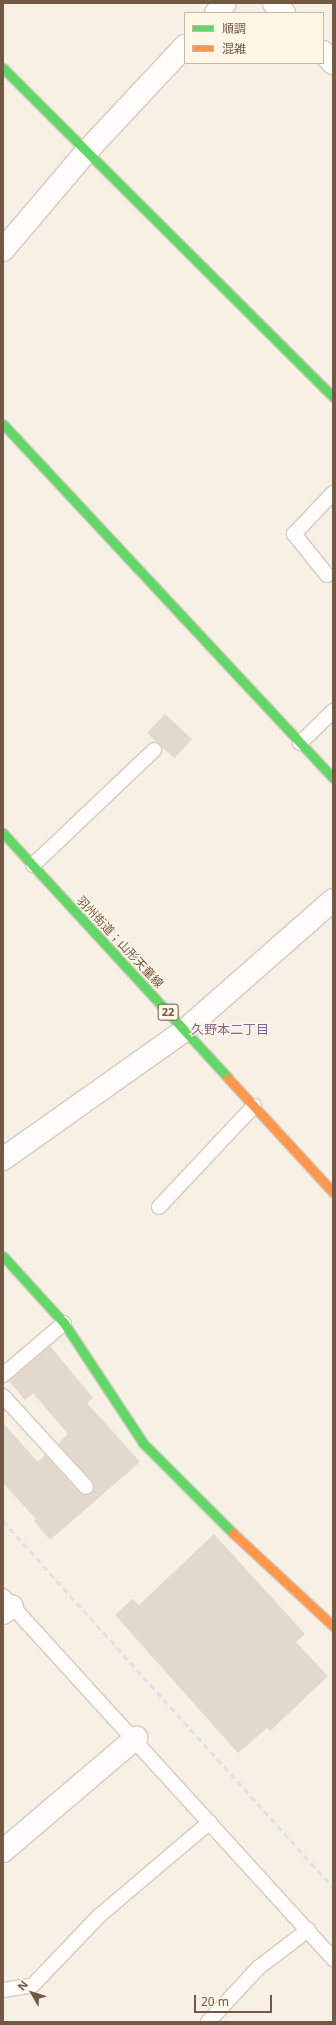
<!DOCTYPE html>
<meta charset="utf-8">
<style>
body{margin:0}
#map{position:relative;width:336px;height:2025px;overflow:hidden;background:#f6f0e5;font-family:"Noto Sans","Noto Sans JP",sans-serif}
div>[style]{position:absolute}
.building>*{inset:0;background:#e2d8cd;transform-origin:0 0}
.roads{filter:drop-shadow(1px 0 #d5cbc0) drop-shadow(-1px 0 #d5cbc0) drop-shadow(0 1px #d5cbc0) drop-shadow(0 -1px #d5cbc0)}
.lane>*{height:14px;margin:-7px;padding:0 7px;transform-origin:7px;border-radius:7px;background:#fefdfb}
.street>*{height:22px;margin:-11px;padding:0 11px;transform-origin:11px;border-radius:11px;background:#fefdfb}
.fast>*{height:9px;margin:-4.5px;padding:0 4.5px;transform-origin:4.5px;border-radius:4.5px;background:#63d668}
.slow>*{height:9px;margin:-4.5px;padding:0 4.5px;transform-origin:4.5px;border-radius:4.5px;background:#ff974d}
.rail>*{height:3px;margin-top:-1.5px;transform-origin:0;background:repeating-linear-gradient(90deg,#e3e0e3 0 6px,transparent 0 10px)}
span{translate:-50% -50%;white-space:nowrap;text-align:center;line-height:1.15;-webkit-text-stroke:3px #fff6e5;paint-order:stroke}
.shield-label span{padding:1px 3px;background:#fff6e5;border:1px solid;border-radius:3px;-webkit-text-stroke-width:0}
.shield-label{font-size:11px;color:#735846;font-weight:700}
.street-label{font-size:12px;color:#735846}
.neighbourhood-label{font-size:13px;color:#886197}
.frame{position:absolute;inset:0;border:4px solid #735846;pointer-events:none}
.legend{position:absolute;left:184px;top:12px;width:140px;height:52px;box-sizing:border-box;background:#fff6e5;border:1px solid #c7b7a5;margin:0;padding:5px 7px;list-style:none;font-size:12px;color:#735846}
.legend li{display:flex;align-items:center;gap:8px;height:20px}
.legend b{width:20px;border:1px solid #c7b7a5}
.north{position:absolute;left:12px;top:1973px;width:40px;height:40px;-webkit-text-stroke:3px #fff6e5;paint-order:stroke;rotate:309deg;font-size:11px;font-weight:700;line-height:16px;text-align:center;color:#735846}
.north::after{content:'';display:block;margin:auto;width:14px;height:18px;background:#735846;clip-path:polygon(50% 0,100% 100%,50% 72%,0 100%)}
.scale{position:absolute;left:194px;top:1995px;width:78px;height:18px;box-sizing:border-box;border:2px solid #735846;border-top:0;padding-left:5px;font-size:12px;line-height:14px;white-space:nowrap;color:#735846;-webkit-text-stroke:3px #fff6e5;paint-order:stroke}
</style>
<div id="map">
<div class="building">
<div style="left:165px;top:714px;width:37px;height:26px;rotate:43deg"></div>
<div style="clip-path:polygon(50px 1346px,93px 1398px,87px 1403px,140px 1462px,50px 1540px,34px 1521px,36px 1519px,3px 1483px,3px 1423px,38px 1462px,45px 1455px,80px 1493px,92px 1493px,92px 1481px,58px 1444px,68px 1434px,33px 1393px,25px 1400px,9px 1381px)"></div>
<div style="clip-path:polygon(214px 1534px,305px 1634px,296px 1642px,328px 1676px,270px 1731px,267px 1728px,238px 1753px,115px 1615px,132px 1599px,139px 1605px)"></div>
</div>
<div class="roads">
<div class="lane">
<div style="left:327px;top:575px;width:53px;rotate:-128.8deg"></div>
<div style="left:294px;top:534px;width:57px;rotate:-46.4deg"></div>
<div style="left:300px;top:743px;width:46px;rotate:-44.1deg"></div>
<div style="left:33px;top:865px;width:167px;rotate:-43.5deg"></div>
<div style="left:159px;top:1207px;width:139px;rotate:-46.8deg"></div>
<div style="left:3px;top:1375px;width:80px;rotate:-40.4deg"></div>
<div style="left:3px;top:1396px;width:123px;rotate:47.6deg"></div>
<div style="left:3px;top:1596px;width:491px;rotate:47.7deg"></div>
<div style="left:3px;top:1990px;width:30px;rotate:-9deg"></div>
<div style="left:33px;top:1985px;width:95px;rotate:-46.3deg"></div>
<div style="left:99px;top:1916px;width:145px;rotate:-40.3deg"></div>
<div style="left:208px;top:2022px;width:74px;rotate:-47.2deg"></div>
<div style="left:258px;top:1968px;width:63px;rotate:-37.2deg"></div>
</div>
<div class="street">
<div style="left:274px;top:3px;width:14px;rotate:45deg"></div>
<div style="left:216px;top:13px;width:13px;rotate:-48deg"></div>
<div style="left:323px;top:52px;width:15px;rotate:48deg"></div>
<div style="left:3px;top:250px;width:130px;rotate:-49.7deg"></div>
<div style="left:87px;top:151px;width:144px;rotate:-47deg"></div>
<div style="left:3px;top:1159px;width:223px;rotate:-35.3deg"></div>
<div style="left:185px;top:1030px;width:197px;rotate:-41.3deg"></div>
<div style="left:3px;top:1613px;width:11px;rotate:-38deg"></div>
<div style="left:3px;top:1851px;width:175px;rotate:-40.4deg"></div>
</div>
<div class="fast">
<div style="left:3px;top:68px;width:466px;rotate:44.9deg"></div>
<div style="left:3px;top:424px;width:484px;rotate:47deg"></div>
<div style="left:3px;top:833px;width:333px;rotate:47.4deg"></div>
<div style="left:3px;top:1256px;width:91px;rotate:47.7deg"></div>
<div style="left:64px;top:1323px;width:144px;rotate:56.6deg"></div>
<div style="left:143px;top:1443px;width:127px;rotate:45deg"></div>
</div>
<div class="slow">
<div style="left:228px;top:1078px;width:155px;rotate:47.4deg"></div>
<div style="left:233px;top:1533px;width:137px;rotate:42.9deg"></div>
</div>
</div>
<div class="rail">
<div style="left:3px;top:1521px;width:494px;rotate:48deg"></div>
</div>
<div class="shield-label">
<span style="left:168px;top:1012px">22</span>
</div>
<div class="street-label">
<span style="left:120px;top:942px;rotate:47deg">羽州街道；山形天童線</span>
</div>
<div class="neighbourhood-label">
<span style="left:230px;top:1029px">久野本二丁目</span>
</div>
<div class="frame"></div>
<ul class="legend">
<li><b style="height:5px;background:#63d668"></b>順調</li>
<li><b style="height:5px;background:#ff974d"></b>混雑</li>
</ul>
<div class="north">N</div>
<div class="scale">20 m</div>
</div>
